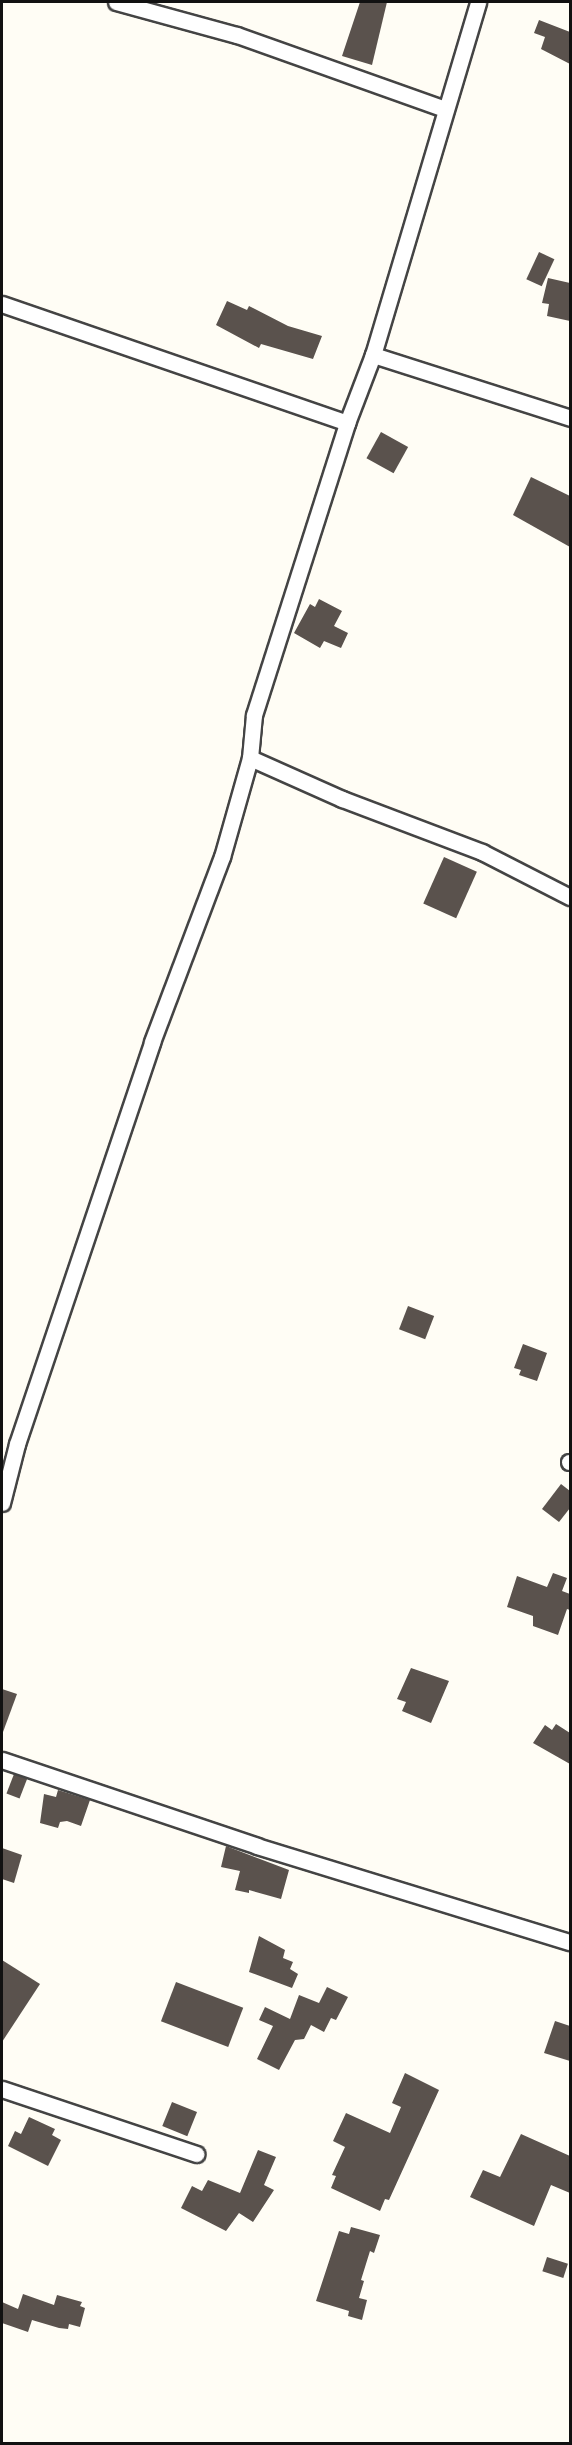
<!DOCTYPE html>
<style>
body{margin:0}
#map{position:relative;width:572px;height:2445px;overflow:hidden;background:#fffdf5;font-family:"Crimson Pro",serif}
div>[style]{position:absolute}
.building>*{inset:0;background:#5a524d;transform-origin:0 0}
.roads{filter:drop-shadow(2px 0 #444) drop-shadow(-2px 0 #444) drop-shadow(0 2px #444) drop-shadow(0 -2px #444)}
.minor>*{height:15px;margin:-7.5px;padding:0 7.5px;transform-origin:7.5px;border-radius:7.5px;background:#fff}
span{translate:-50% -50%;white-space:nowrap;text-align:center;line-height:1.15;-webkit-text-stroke:6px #fff;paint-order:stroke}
.frame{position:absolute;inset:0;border:3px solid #111;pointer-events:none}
</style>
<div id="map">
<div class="building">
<div style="clip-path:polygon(360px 2px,387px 2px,372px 65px,342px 56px)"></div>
<div style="clip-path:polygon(539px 20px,570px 32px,570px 64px,541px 49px,545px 37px,534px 33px)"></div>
<div style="left:539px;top:252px;width:17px;height:30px;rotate:25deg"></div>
<div style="clip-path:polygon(548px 278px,570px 283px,570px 321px,547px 316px,549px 304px,542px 303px)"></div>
<div style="clip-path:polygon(227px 301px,247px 310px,249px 306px,288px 326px,322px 336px,313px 359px,261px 344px,259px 348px,216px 325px)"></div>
<div style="left:381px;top:432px;width:31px;height:30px;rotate:29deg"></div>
<div style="clip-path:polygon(531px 477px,570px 496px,570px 547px,513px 515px)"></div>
<div style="clip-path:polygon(319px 599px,342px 611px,334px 626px,348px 633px,341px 648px,324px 641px,320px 648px,294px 633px,310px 604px,315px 607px)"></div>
<div style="left:444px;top:857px;width:36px;height:51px;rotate:24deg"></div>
<div style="left:408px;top:1306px;width:28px;height:25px;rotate:21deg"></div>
<div style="clip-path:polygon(523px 1344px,547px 1353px,537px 1381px,519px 1375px,521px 1370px,514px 1368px)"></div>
<div style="clip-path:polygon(561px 1484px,570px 1491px,570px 1508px,559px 1522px,542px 1509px)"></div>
<div style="clip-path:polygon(553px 1573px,567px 1578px,562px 1591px,570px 1594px,570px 1610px,567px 1609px,558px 1635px,533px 1626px,533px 1616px,507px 1607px,517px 1576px,547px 1587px)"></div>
<div style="clip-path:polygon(411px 1668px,449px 1681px,431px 1723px,402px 1711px,406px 1702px,397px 1699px)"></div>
<div style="clip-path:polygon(2px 1689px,17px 1694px,3px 1732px,2px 1731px)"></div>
<div style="clip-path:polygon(556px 1724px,570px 1733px,570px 1764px,533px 1743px,545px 1725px,552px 1730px)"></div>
<div style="left:14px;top:1774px;width:14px;height:21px;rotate:21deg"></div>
<div style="clip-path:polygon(58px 1790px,90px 1800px,81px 1826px,67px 1821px,60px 1822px,58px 1828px,40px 1823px,44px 1794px,56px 1797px)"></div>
<div style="clip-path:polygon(226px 1846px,289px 1870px,281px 1899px,249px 1890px,249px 1893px,235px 1890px,240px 1871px,221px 1867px)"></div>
<div style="clip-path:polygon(2px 1848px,22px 1855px,14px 1883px,2px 1879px)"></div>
<div style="clip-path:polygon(259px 1936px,285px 1950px,283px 1958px,293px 1962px,290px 1969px,298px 1974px,292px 1988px,249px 1972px)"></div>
<div style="clip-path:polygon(2px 1960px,40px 1984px,2px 2042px)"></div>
<div style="left:176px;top:1982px;width:72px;height:42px;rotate:21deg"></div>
<div style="clip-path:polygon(327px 1987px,348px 1997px,336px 2020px,331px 2018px,324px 2032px,311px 2025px,304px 2039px,295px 2040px,279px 2070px,257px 2059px,273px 2026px,259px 2020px,265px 2007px,290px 2019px,299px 1995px,319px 2003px)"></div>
<div style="clip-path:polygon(555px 2021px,570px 2026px,570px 2061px,544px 2053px)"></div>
<div style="clip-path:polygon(405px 2073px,439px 2090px,389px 2200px,385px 2199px,380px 2211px,331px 2188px,336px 2176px,332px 2175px,345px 2147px,333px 2141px,346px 2113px,390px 2133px,401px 2107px,392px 2103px)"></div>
<div style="left:172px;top:2102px;width:27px;height:26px;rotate:22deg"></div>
<div style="clip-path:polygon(29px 2117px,55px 2129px,52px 2135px,61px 2140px,48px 2166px,8px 2146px,15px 2131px,21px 2134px)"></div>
<div style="clip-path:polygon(521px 2134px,570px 2156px,570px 2193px,551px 2185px,534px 2226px,470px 2197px,483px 2170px,500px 2177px)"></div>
<div style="clip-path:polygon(258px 2150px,276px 2157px,264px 2185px,274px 2190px,253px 2222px,239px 2213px,226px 2231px,181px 2208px,192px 2186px,202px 2191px,208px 2180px,240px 2193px)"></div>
<div style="clip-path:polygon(351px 2227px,380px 2235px,374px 2253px,370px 2251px,361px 2280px,364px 2281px,359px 2298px,367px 2300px,362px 2320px,348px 2316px,349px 2311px,316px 2301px,339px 2231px,349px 2234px)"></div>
<div style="left:547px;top:2257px;width:22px;height:15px;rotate:18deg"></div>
<div style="clip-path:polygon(23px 2294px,54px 2305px,57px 2295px,82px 2302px,80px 2306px,85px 2308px,80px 2327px,69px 2324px,68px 2329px,59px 2328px,32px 2320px,28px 2332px,2px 2323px,2px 2302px,18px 2309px)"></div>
</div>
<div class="roads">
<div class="minor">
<div style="left:116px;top:2px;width:125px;rotate:15.3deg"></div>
<div style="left:237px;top:35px;width:221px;rotate:19.6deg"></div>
<div style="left:2px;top:304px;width:365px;rotate:19deg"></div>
<div style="left:373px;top:355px;width:207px;rotate:17.7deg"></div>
<div style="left:250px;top:758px;width:101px;rotate:24deg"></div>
<div style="left:342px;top:799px;width:150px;rotate:20.7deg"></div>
<div style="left:482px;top:852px;width:99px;rotate:27.1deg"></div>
<div style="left:569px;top:1462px;width:1px"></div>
<div style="left:2px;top:1503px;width:61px;rotate:-75.7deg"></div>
<div style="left:17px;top:1444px;width:424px;rotate:-71.4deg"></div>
<div style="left:152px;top:1042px;width:198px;rotate:-69.3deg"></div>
<div style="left:222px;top:857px;width:103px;rotate:-74.2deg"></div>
<div style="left:250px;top:758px;width:43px;rotate:-84.7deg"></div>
<div style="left:254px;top:715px;width:306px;rotate:-72.3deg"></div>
<div style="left:347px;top:423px;width:73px;rotate:-69.1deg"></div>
<div style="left:373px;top:355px;width:368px;rotate:-73.4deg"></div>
<div style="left:2px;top:1760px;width:269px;rotate:18.6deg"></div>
<div style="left:257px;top:1846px;width:327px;rotate:17.1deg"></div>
<div style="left:2px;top:2089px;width:205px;rotate:18.5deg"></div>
</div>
</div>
<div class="frame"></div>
</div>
